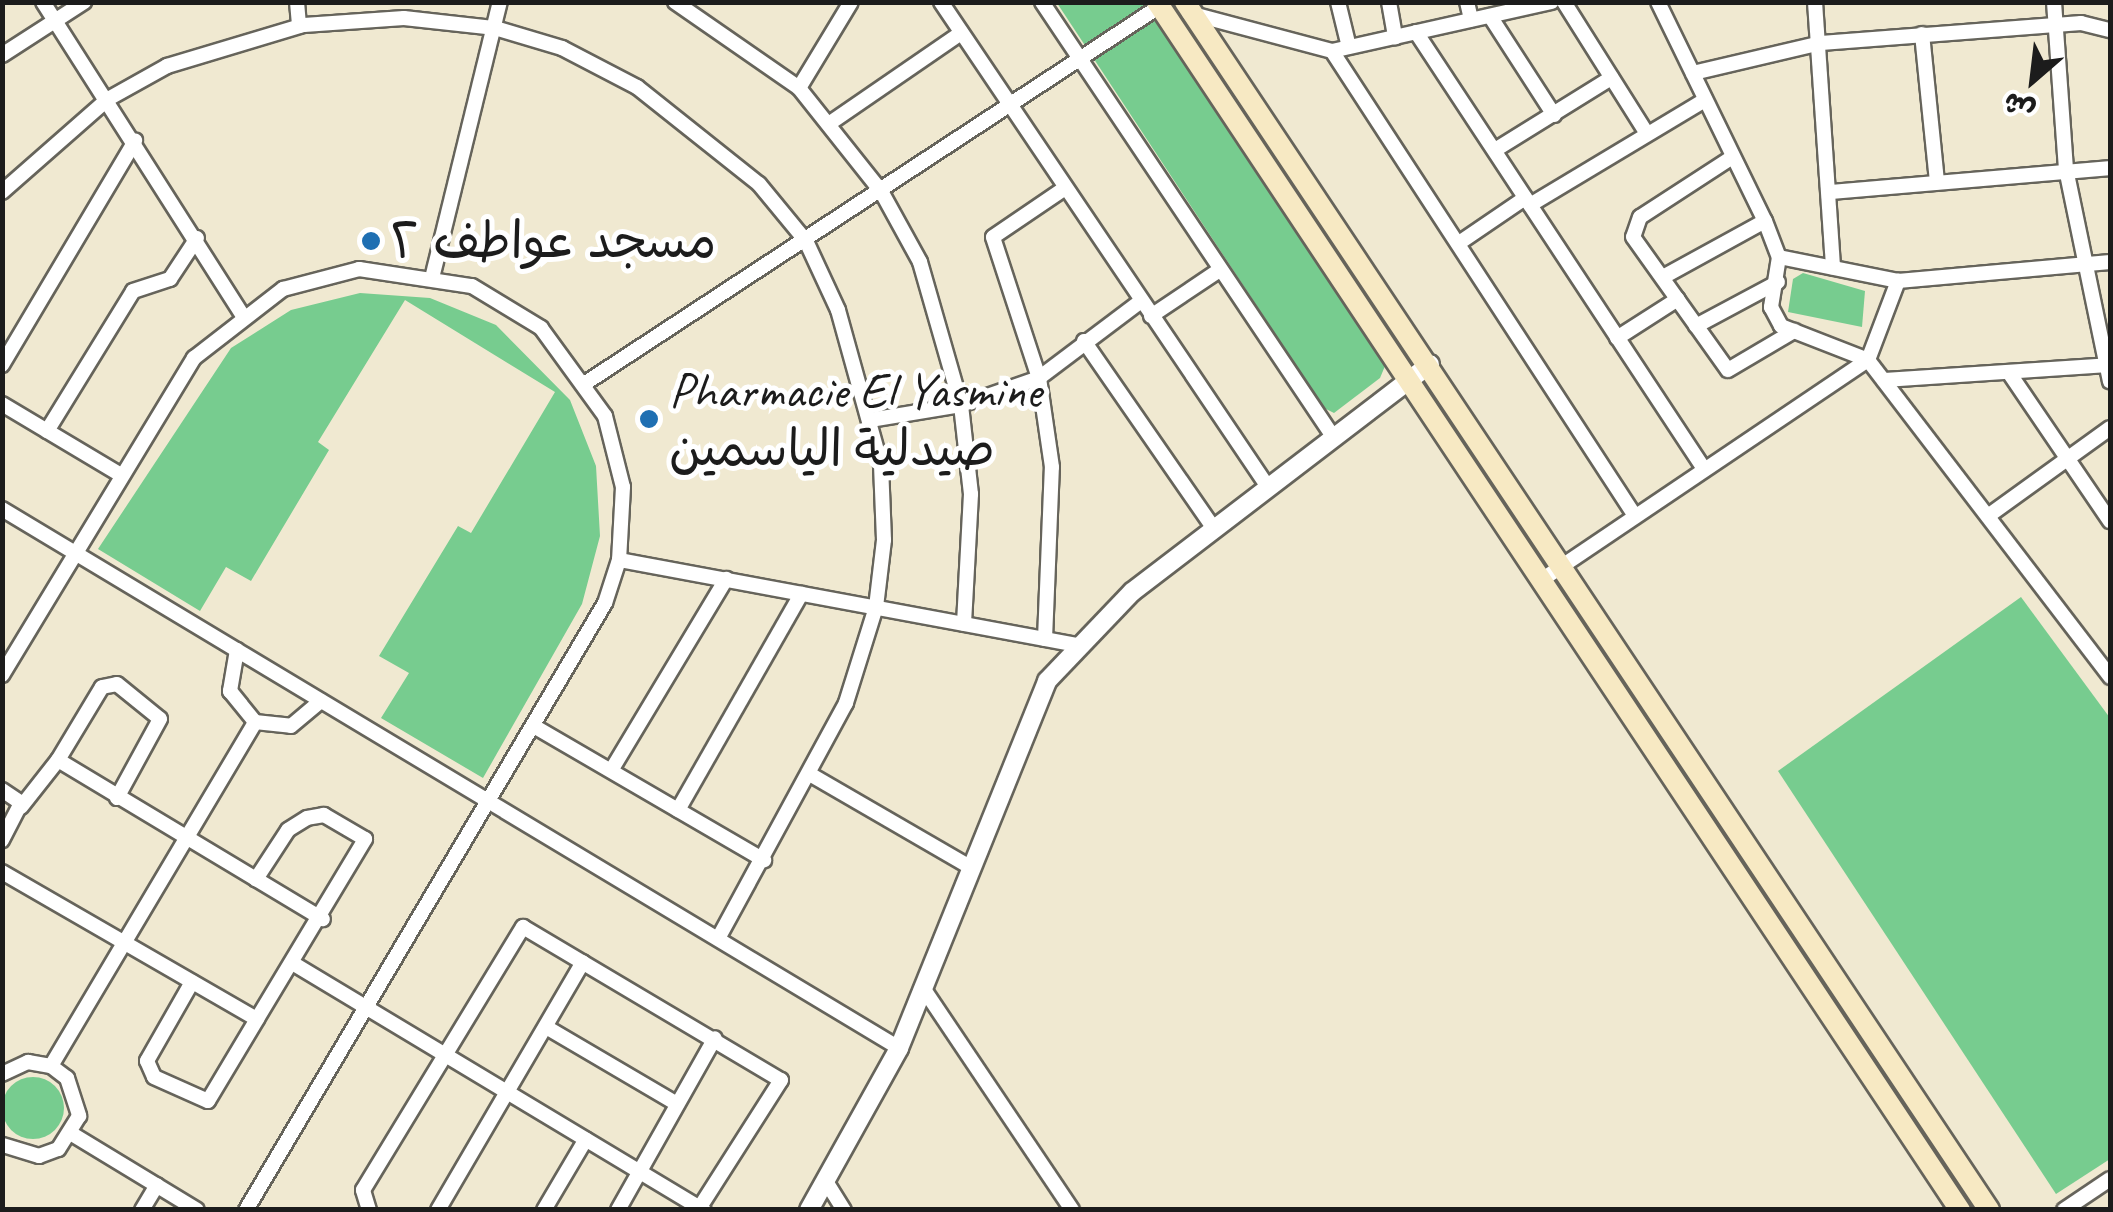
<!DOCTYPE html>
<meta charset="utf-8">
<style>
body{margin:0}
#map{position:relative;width:2113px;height:1212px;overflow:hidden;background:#f0e9d1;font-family:Caveat,"Playpen Sans Arabic",sans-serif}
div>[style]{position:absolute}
.green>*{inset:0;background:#77cc8f}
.round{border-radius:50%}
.roads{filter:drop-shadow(2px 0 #66645b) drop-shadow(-2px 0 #66645b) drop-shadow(0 2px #66645b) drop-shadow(0 -2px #66645b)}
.minor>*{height:14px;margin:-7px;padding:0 7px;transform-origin:7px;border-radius:7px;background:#fff}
.tertiary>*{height:18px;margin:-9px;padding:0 9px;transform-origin:9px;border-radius:9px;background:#fff}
.secondary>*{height:20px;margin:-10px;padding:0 10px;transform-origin:10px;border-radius:10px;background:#f7e9c3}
.dots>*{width:28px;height:28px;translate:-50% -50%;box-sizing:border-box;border:5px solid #fff;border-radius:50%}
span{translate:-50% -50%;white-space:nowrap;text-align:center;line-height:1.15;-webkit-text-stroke:10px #fff;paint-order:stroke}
.poi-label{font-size:50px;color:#1c1c1c}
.left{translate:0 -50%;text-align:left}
.frame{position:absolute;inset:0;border:5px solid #1c1c1c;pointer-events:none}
.north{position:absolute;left:1983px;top:30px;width:100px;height:100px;-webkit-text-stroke:8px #fff;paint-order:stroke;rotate:208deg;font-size:28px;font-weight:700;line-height:40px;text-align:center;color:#1c1c1c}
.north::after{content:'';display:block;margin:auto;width:35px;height:45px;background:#1c1c1c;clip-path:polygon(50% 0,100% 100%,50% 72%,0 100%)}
</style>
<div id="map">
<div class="green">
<div style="clip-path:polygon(1057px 3px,1144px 3px,1385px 366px,1380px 378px,1334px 413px,1324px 408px)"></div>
<div style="clip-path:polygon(1803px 273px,1865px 291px,1862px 327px,1788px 312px,1793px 279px)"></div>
<div style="clip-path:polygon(360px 293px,430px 298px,496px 325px,570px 400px,596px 466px,600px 536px,582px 604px,483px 778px,381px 718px,409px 673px,379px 656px,458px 526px,471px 533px,555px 392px,405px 300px,318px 442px,329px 450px,251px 581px,226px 567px,200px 611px,98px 549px,231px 348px,291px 310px)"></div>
<div style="clip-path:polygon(2021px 597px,2110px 718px,2110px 1159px,2056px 1194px,1778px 771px)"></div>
<div class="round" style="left:2px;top:1077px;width:62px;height:62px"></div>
</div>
<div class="roads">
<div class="minor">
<div style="left:43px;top:2px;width:369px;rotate:57.5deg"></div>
<div style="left:297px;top:2px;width:24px;rotate:85deg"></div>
<div style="left:675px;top:2px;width:151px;rotate:34.7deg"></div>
<div style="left:799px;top:88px;width:132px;rotate:51.5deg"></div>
<div style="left:881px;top:191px;width:81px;rotate:61.2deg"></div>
<div style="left:920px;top:262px;width:149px;rotate:74deg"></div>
<div style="left:961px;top:405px;width:90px;rotate:83.6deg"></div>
<div style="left:971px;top:494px;width:130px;rotate:93.1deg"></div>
<div style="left:941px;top:2px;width:585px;rotate:56.01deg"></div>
<div style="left:1042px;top:2px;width:521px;rotate:56.19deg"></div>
<div style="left:1338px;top:2px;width:46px;rotate:76.3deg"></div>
<div style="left:1389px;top:2px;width:36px;rotate:80deg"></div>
<div style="left:1467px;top:2px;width:18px;rotate:77deg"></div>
<div style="left:1564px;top:2px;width:154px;rotate:57.8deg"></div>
<div style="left:1658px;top:2px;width:244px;rotate:64deg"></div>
<div style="left:1765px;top:221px;width:39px;rotate:69deg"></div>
<div style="left:1779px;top:257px;width:51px;rotate:99.1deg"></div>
<div style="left:1771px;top:307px;width:21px;rotate:62deg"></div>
<div style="left:1781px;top:326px;width:93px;rotate:21.3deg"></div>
<div style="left:1868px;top:360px;width:85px;rotate:-69.2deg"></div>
<div style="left:1815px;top:2px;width:266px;rotate:86.1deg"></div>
<div style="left:2054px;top:2px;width:167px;rotate:85.9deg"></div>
<div style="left:2066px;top:169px;width:217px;rotate:78.3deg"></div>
<div style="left:1189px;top:13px;width:148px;rotate:14.9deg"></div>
<div style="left:1332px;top:51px;width:225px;rotate:-12.6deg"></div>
<div style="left:1490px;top:16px;width:118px;rotate:57.1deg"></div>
<div style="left:1416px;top:32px;width:523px;rotate:56.61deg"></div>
<div style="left:1922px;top:34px;width:149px;rotate:84.2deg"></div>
<div style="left:1332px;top:51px;width:555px;rotate:56.91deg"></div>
<div style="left:2px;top:55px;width:98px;rotate:-32.9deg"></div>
<div style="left:1693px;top:73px;width:131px;rotate:-13.2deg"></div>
<div style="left:1821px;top:43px;width:261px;rotate:-4.4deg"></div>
<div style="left:2081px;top:23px;width:30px;rotate:14deg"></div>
<div style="left:799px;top:88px;width:100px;rotate:-58.8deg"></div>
<div style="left:830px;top:123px;width:159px;rotate:-34.5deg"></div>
<div style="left:1495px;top:150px;width:137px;rotate:-31.8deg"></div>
<div style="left:1731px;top:158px;width:108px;rotate:147deg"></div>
<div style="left:1640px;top:217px;width:21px;rotate:109deg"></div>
<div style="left:1633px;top:237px;width:163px;rotate:54.5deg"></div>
<div style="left:1728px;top:370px;width:77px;rotate:-30.6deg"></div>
<div style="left:2px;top:192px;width:141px;rotate:-41.3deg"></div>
<div style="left:108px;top:99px;width:68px;rotate:-29.2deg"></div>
<div style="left:167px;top:66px;width:143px;rotate:-16.7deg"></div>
<div style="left:304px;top:25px;width:100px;rotate:-4deg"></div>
<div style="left:404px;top:18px;width:92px;rotate:6.3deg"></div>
<div style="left:495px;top:28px;width:70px;rotate:16.6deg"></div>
<div style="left:562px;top:48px;width:85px;rotate:27.5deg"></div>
<div style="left:637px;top:87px;width:156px;rotate:38.5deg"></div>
<div style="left:759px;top:184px;width:74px;rotate:50.5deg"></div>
<div style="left:806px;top:241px;width:76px;rotate:65.1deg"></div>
<div style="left:838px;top:310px;width:161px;rotate:74.5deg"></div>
<div style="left:881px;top:465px;width:75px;rotate:87.7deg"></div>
<div style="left:884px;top:540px;width:67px;rotate:96.8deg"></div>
<div style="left:876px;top:607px;width:101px;rotate:107.4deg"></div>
<div style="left:846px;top:703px;width:268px;rotate:118.5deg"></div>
<div style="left:1832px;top:192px;width:279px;rotate:-4.9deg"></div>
<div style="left:1530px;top:205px;width:204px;rotate:-31deg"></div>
<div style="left:1459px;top:243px;width:80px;rotate:-34.3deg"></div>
<div style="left:1779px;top:257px;width:121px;rotate:11.4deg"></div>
<div style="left:1898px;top:281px;width:213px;rotate:-5.1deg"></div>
<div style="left:433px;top:274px;width:280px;rotate:-76.2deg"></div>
<div style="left:1663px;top:277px;width:116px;rotate:-28.8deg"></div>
<div style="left:1151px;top:316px;width:81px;rotate:-33.9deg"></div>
<div style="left:1696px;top:326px;width:93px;rotate:-28.2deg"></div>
<div style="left:1617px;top:338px;width:72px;rotate:-32.6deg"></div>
<div style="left:1084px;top:341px;width:229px;rotate:55.3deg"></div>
<div style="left:2px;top:365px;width:261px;rotate:-59.3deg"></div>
<div style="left:2010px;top:374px;width:178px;rotate:55.8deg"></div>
<div style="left:1884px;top:380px;width:225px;rotate:-3.8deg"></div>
<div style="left:587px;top:382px;width:685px;rotate:-33.27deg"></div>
<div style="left:2px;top:404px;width:139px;rotate:30.8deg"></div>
<div style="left:870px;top:420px;width:92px;rotate:-9.4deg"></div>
<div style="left:961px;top:405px;width:83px;rotate:-19.1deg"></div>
<div style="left:1039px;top:378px;width:126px;rotate:-37deg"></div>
<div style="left:47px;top:431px;width:164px;rotate:-58.4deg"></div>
<div style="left:133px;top:291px;width:39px;rotate:-18deg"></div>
<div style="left:170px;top:279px;width:49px;rotate:-56.6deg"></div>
<div style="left:2px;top:509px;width:1046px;rotate:31deg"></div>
<div style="left:1988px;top:516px;width:150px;rotate:-35.8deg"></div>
<div style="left:619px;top:560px;width:465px;rotate:10.5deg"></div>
<div style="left:1543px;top:579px;width:392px;rotate:-34deg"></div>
<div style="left:1868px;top:360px;width:399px;rotate:52.6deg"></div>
<div style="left:1045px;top:639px;width:172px;rotate:-87.7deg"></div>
<div style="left:1052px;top:467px;width:90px;rotate:-98.3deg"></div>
<div style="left:1039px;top:378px;width:148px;rotate:-108.1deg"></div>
<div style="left:993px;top:237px;width:87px;rotate:-34.2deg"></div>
<div style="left:237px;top:650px;width:42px;rotate:99.7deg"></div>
<div style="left:230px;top:691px;width:40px;rotate:51deg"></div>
<div style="left:255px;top:722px;width:36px;rotate:6deg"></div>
<div style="left:291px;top:726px;width:39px;rotate:-40deg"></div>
<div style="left:2px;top:675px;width:371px;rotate:-58.8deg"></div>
<div style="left:194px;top:358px;width:113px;rotate:-37.8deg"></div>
<div style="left:283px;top:289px;width:79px;rotate:-14.7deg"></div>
<div style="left:359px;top:269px;width:114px;rotate:8.6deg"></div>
<div style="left:472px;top:286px;width:81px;rotate:31.3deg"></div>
<div style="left:541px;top:328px;width:109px;rotate:54deg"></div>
<div style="left:605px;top:416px;width:73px;rotate:75.8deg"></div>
<div style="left:623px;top:487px;width:73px;rotate:93.1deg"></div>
<div style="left:619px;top:560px;width:45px;rotate:108deg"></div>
<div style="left:605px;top:603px;width:705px;rotate:120.6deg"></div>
<div style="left:537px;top:728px;width:263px;rotate:30.2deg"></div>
<div style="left:58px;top:760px;width:85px;rotate:-58.9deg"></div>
<div style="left:102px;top:687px;width:15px;rotate:-11deg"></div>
<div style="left:117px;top:684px;width:55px;rotate:39.1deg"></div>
<div style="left:160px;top:719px;width:90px;rotate:118.6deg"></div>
<div style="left:612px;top:769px;width:222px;rotate:-59deg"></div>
<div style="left:813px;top:776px;width:179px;rotate:30.1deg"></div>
<div style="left:2px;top:790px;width:23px;rotate:34deg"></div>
<div style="left:21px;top:803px;width:42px;rotate:117.2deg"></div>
<div style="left:21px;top:807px;width:60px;rotate:-51.8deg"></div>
<div style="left:58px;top:760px;width:309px;rotate:31deg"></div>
<div style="left:678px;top:810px;width:249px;rotate:-60.3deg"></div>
<div style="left:2px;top:872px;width:294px;rotate:30deg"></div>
<div style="left:257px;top:1019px;width:210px;rotate:-59deg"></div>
<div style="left:365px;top:839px;width:48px;rotate:-149.7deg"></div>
<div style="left:324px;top:815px;width:17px;rotate:170deg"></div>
<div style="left:307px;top:818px;width:22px;rotate:148deg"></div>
<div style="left:288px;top:830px;width:59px;rotate:123.1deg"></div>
<div style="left:294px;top:964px;width:478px;rotate:31deg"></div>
<div style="left:192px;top:982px;width:91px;rotate:119.7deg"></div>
<div style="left:147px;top:1061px;width:17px;rotate:66deg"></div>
<div style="left:154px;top:1077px;width:59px;rotate:24deg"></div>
<div style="left:208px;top:1101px;width:96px;rotate:-59.1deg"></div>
<div style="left:923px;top:988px;width:267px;rotate:56.1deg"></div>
<div style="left:546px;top:1027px;width:152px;rotate:30.4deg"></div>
<div style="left:51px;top:1066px;width:400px;rotate:-59.3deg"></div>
<div style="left:2px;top:1074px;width:29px;rotate:-25deg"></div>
<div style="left:28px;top:1062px;width:23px;rotate:10deg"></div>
<div style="left:51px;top:1066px;width:20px;rotate:37deg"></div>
<div style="left:67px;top:1078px;width:40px;rotate:72deg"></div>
<div style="left:79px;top:1116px;width:39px;rotate:122deg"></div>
<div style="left:58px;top:1149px;width:20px;rotate:160deg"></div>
<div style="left:39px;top:1156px;width:39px;rotate:-163deg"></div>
<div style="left:72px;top:1134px;width:146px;rotate:31.3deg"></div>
<div style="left:827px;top:1183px;width:32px;rotate:58deg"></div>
<div style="left:142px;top:1210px;width:29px;rotate:-59deg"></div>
<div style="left:369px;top:1210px;width:21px;rotate:-107deg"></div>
<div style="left:363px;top:1190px;width:308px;rotate:-58.7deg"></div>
<div style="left:523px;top:927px;width:300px;rotate:30.7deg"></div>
<div style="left:781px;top:1080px;width:151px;rotate:122.5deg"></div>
<div style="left:438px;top:1210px;width:287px;rotate:-59.7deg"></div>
<div style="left:544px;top:1210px;width:82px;rotate:-59.4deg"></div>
<div style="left:618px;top:1210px;width:197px;rotate:-60.6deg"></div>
<div style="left:2064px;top:1210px;width:55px;rotate:-34deg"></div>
</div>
<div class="tertiary">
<div style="left:809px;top:1210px;width:185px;rotate:-60.9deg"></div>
<div style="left:899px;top:1048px;width:396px;rotate:-68deg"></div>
<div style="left:1047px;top:681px;width:123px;rotate:-46.3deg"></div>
<div style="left:1132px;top:592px;width:375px;rotate:-37.4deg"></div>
</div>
<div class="secondary">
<div style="left:1157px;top:2px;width:1451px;rotate:56.39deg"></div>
<div style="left:1185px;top:2px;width:1451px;rotate:56.35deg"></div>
</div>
</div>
<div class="dots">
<div style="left:371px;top:241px;background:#1f6fb2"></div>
<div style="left:649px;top:419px;background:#1f6fb2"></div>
</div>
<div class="poi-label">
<span class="left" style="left:391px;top:241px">مسجد عواطف ٢</span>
<span class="left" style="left:669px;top:419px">Pharmacie El Yasmine<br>صيدلية الياسمين</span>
</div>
<div class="frame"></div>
<div class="north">ش</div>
</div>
